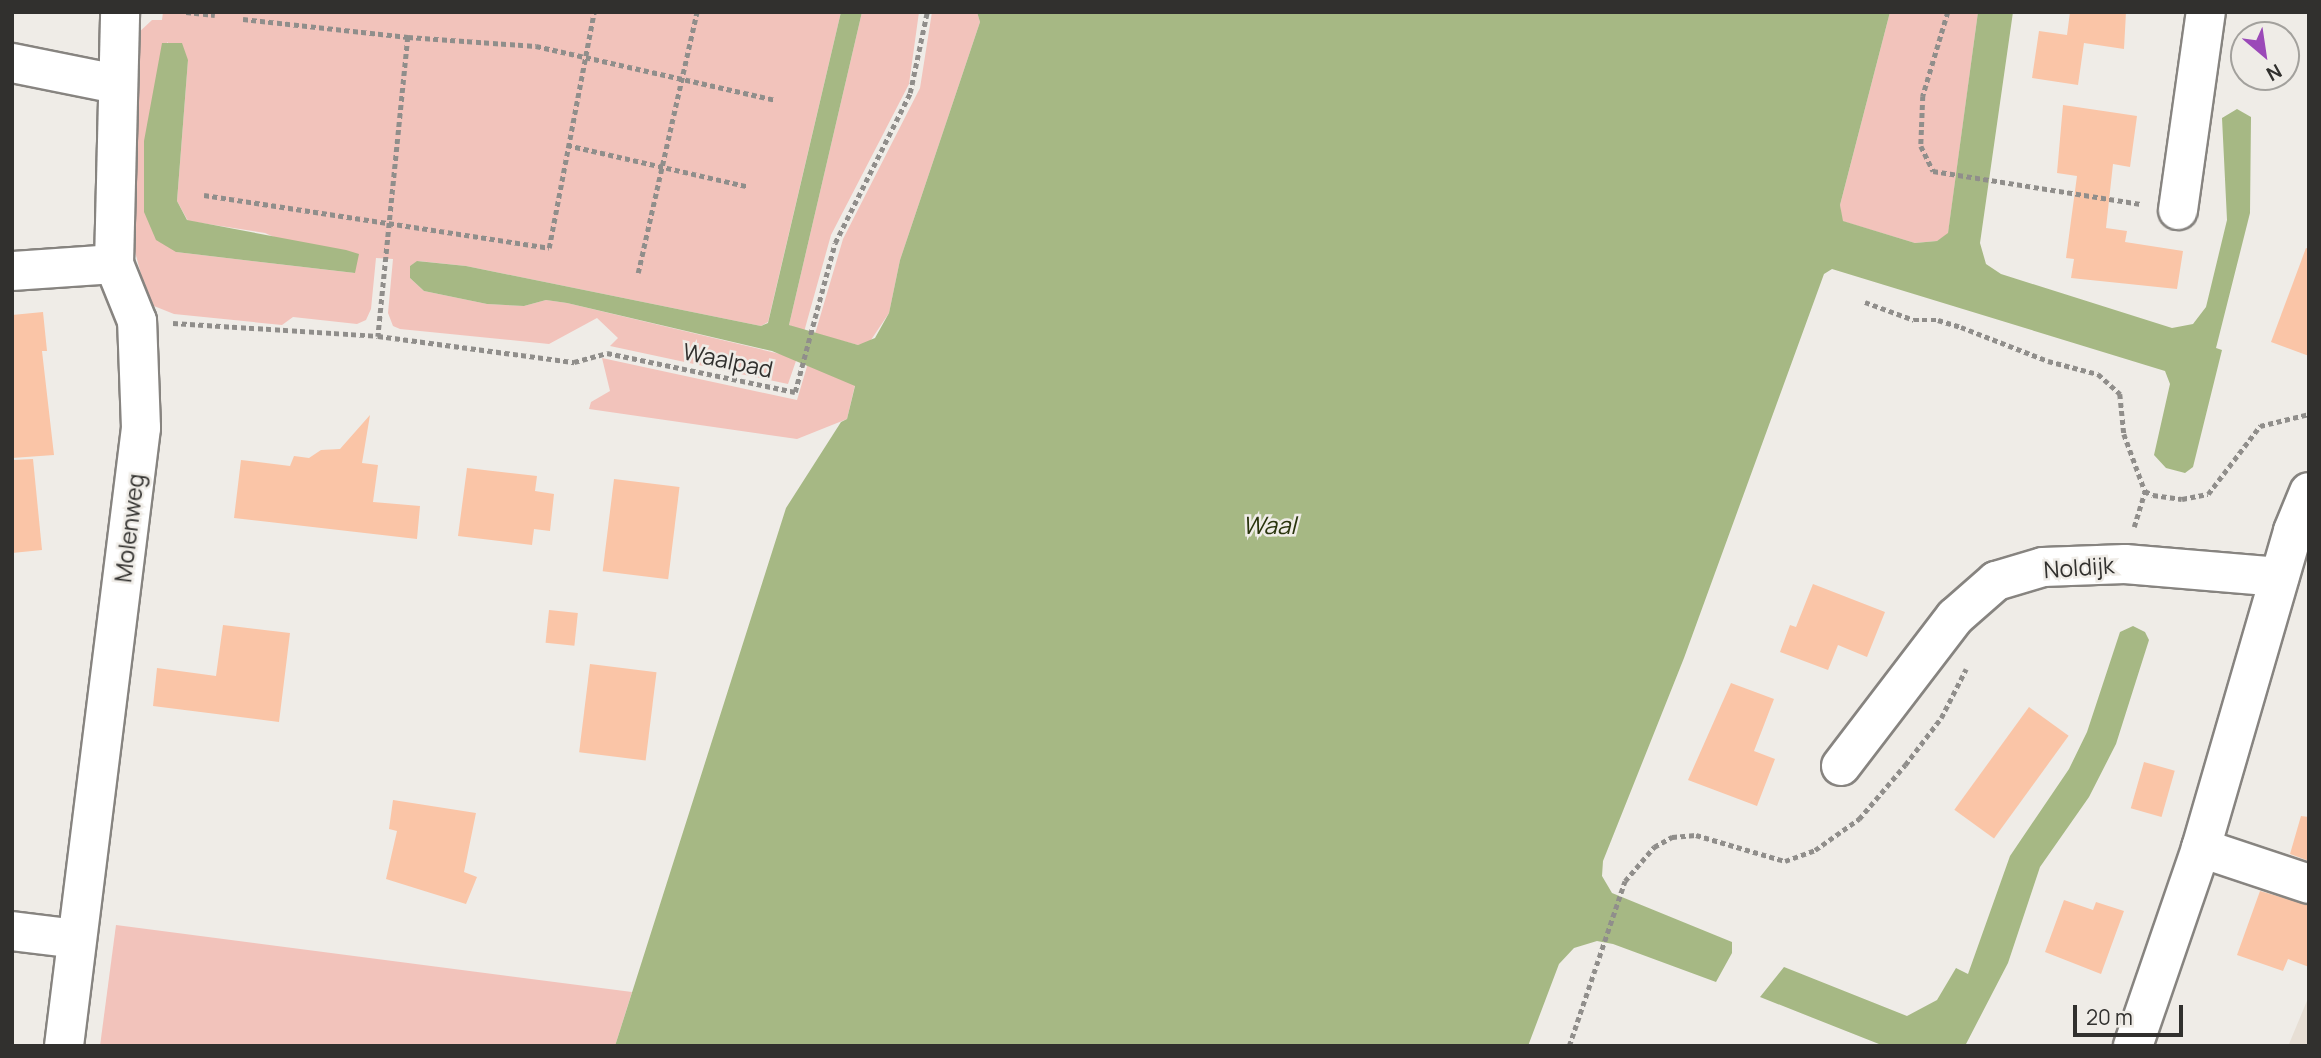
<!DOCTYPE html>
<style>
body{margin:0}
#map{position:relative;width:2321px;height:1058px;overflow:hidden;background:#efece7;font-family:Manrope,sans-serif}
div>[style]{position:absolute}
.built>*{inset:0;background:#e7dfd5}
.green>*{inset:0;background:#f2c3bb}
.water>*{inset:0;background:#a6b884}
.building>*{inset:0;background:#fac5a7;transform-origin:0 0}
.path>*{height:4.5px;margin-top:-2.25px;transform-origin:0;background:repeating-linear-gradient(90deg,#908e8b 0 5px,transparent 0 8.5px)}
.roads{filter:drop-shadow(2px 0 #878480) drop-shadow(-2px 0 #878480) drop-shadow(0 2px #878480) drop-shadow(0 -2px #878480)}
.minor>*{height:38px;margin:-19px;padding:0 19px;transform-origin:19px;border-radius:19px;background:#fff}
.major>*{height:38px;margin:-19px;padding:0 19px;transform-origin:19px;border-radius:19px;background:#fff}
span{translate:-50% -50%;white-space:nowrap;text-align:center;line-height:1.15;-webkit-text-stroke:5px #efece7;paint-order:stroke}
.street-label{font-size:23px;color:#31302e}
.water-label{font-size:24px;color:#29340d;font-style:italic}
.frame{position:absolute;inset:0;border:14px solid #31302e;pointer-events:none}
.north{position:absolute;left:2230px;top:21px;width:70px;height:70px;box-sizing:border-box;background:#efece7;border:2px solid #a3a19d;border-radius:50%;rotate:151deg;font-size:19px;font-weight:700;line-height:28px;text-align:center;color:#31302e}
.north::after{content:'';display:block;margin:auto;width:24px;height:32px;background:#9b49b8;clip-path:polygon(50% 0,100% 100%,50% 72%,0 100%)}
.scale{position:absolute;left:2073px;top:1005px;width:110px;height:32px;box-sizing:border-box;border:4px solid #31302e;border-top:0;padding-left:9px;font-size:21px;line-height:24px;white-space:nowrap;color:#31302e;-webkit-text-stroke:5px #efece7;paint-order:stroke}
</style>
<div id="map">
<div class="built">
<div style="clip-path:polygon(2309px 996px,2309px 1046px,2288px 1046px,2289px 1044px)"></div>
</div>
<div class="green">
<div style="clip-path:polygon(evenodd,163px 12px,841px 12px,768px 322px,761px 326px,466px 266px,418px 261px,410px 266px,410px 278px,424px 291px,487px 304px,524px 306px,546px 300px,567px 303px,797px 358px,788px 384px,610px 346px,618px 338px,597px 318px,549px 344px,400px 329px,393px 326px,388px 313px,393px 259px,376px 258px,371px 309px,366px 320px,357px 324px,293px 317px,282px 325px,174px 314px,149px 304px,127px 222px,135px 36px,152px 20px,162px 20px,163px 12px,167px 42px,188px 60px,177px 201px,188px 221px,265px 233px,355px 273px,176px 252px,167px 42px)"></div>
<div style="clip-path:polygon(862px 12px,919px 12px,909px 84px,831px 235px,804px 332px,789px 325px)"></div>
<div style="clip-path:polygon(932px 12px,977px 12px,980px 22px,900px 260px,889px 313px,869px 343px,858px 345px,815px 334px,843px 239px,920px 88px)"></div>
<div style="clip-path:polygon(1890px 12px,1978px 12px,1948px 234px,1937px 241px,1915px 243px,1842px 221px,1840px 205px)"></div>
<div style="clip-path:polygon(602px 358px,797px 400px,808px 363px,855px 385px,847px 419px,797px 439px,589px 409px,591px 402px,610px 391px)"></div>
<div style="clip-path:polygon(116px 925px,632px 992px,615px 1046px,100px 1046px)"></div>
</div>
<div class="water">
<div style="clip-path:polygon(841px 12px,862px 12px,789px 325px,858px 345px,875px 338px,889px 313px,900px 260px,980px 22px,977px 12px,1890px 12px,1840px 205px,1843px 221px,1915px 243px,1937px 241px,1948px 233px,1978px 12px,2013px 12px,1980px 243px,1986px 264px,2001px 274px,2172px 328px,2193px 324px,2206px 307px,2227px 220px,2222px 118px,2237px 109px,2251px 117px,2250px 213px,2216px 348px,2222px 350px,2193px 467px,2185px 473px,2166px 468px,2154px 455px,2170px 384px,2165px 371px,1832px 269px,1824px 274px,1684px 658px,1603px 861px,1602px 876px,1612px 893px,1732px 942px,1732px 953px,1716px 982px,1613px 944px,1597px 941px,1574px 948px,1559px 964px,1528px 1046px,615px 1046px,786px 508px,841px 422px,847px 419px,855px 386px,772px 351px,567px 303px,546px 300px,524px 306px,487px 304px,424px 291px,410px 278px,410px 266px,417px 261px,466px 266px,761px 326px,768px 323px)"></div>
<div style="clip-path:polygon(162px 43px,182px 43px,188px 60px,177px 201px,187px 220px,346px 250px,359px 254px,355px 273px,176px 252px,156px 240px,144px 212px,144px 141px)"></div>
<div style="clip-path:polygon(2133px 626px,2145px 632px,2149px 640px,2116px 744px,2089px 797px,2040px 867px,2008px 963px,1965px 1046px,1884px 1046px,1760px 997px,1784px 967px,1907px 1016px,1937px 1000px,1956px 968px,1968px 974px,2010px 856px,2069px 769px,2087px 732px,2120px 632px)"></div>
</div>
<div class="building">
<div style="clip-path:polygon(2070px 12px,2126px 12px,2124px 49px,2084px 43px,2078px 85px,2032px 78px,2039px 31px,2067px 35px)"></div>
<div style="clip-path:polygon(2063px 105px,2137px 116px,2130px 167px,2113px 164px,2106px 228px,2127px 231px,2125px 242px,2183px 251px,2177px 289px,2071px 278px,2074px 259px,2066px 258px,2077px 176px,2057px 173px)"></div>
<div style="clip-path:polygon(2306px 248px,2309px 249px,2309px 356px,2271px 342px)"></div>
<div style="clip-path:polygon(43px 312px,47px 351px,42px 351px,54px 455px,12px 458px,12px 315px)"></div>
<div style="clip-path:polygon(370px 415px,362px 463px,378px 465px,373px 502px,420px 506px,417px 539px,234px 518px,241px 460px,290px 466px,294px 456px,309px 458px,321px 450px,340px 449px)"></div>
<div style="clip-path:polygon(33px 459px,42px 550px,12px 553px,12px 460px)"></div>
<div style="clip-path:polygon(467px 468px,537px 476px,535px 491px,554px 494px,550px 531px,534px 529px,532px 545px,458px 536px)"></div>
<div style="left:614px;top:479px;width:66px;height:93px;rotate:7deg"></div>
<div style="clip-path:polygon(1813px 584px,1885px 612px,1867px 657px,1838px 645px,1828px 670px,1780px 652px,1790px 625px,1796px 627px)"></div>
<div style="left:549px;top:610px;width:29px;height:33px;rotate:6deg"></div>
<div style="clip-path:polygon(223px 625px,290px 633px,279px 722px,153px 706px,157px 668px,216px 676px)"></div>
<div style="left:590px;top:664px;width:67px;height:89px;rotate:7deg"></div>
<div style="clip-path:polygon(1731px 683px,1774px 699px,1754px 751px,1775px 759px,1757px 806px,1688px 780px)"></div>
<div style="left:2029px;top:707px;width:49px;height:127px;rotate:36deg"></div>
<div style="left:2144px;top:762px;width:32px;height:48px;rotate:16deg"></div>
<div style="clip-path:polygon(393px 800px,476px 813px,464px 872px,477px 877px,466px 904px,386px 879px,397px 831px,389px 829px)"></div>
<div style="clip-path:polygon(2301px 816px,2309px 817px,2309px 861px,2290px 854px)"></div>
<div style="clip-path:polygon(2260px 891px,2309px 905px,2309px 967px,2288px 959px,2283px 971px,2237px 955px)"></div>
<div style="clip-path:polygon(2064px 900px,2093px 910px,2096px 902px,2124px 911px,2101px 974px,2045px 952px)"></div>
</div>
<div class="path">
<div style="left:186px;top:12px;width:29px;rotate:6deg"></div>
<div style="left:1948px;top:12px;width:88px;rotate:106.6deg"></div>
<div style="left:1923px;top:96px;width:50px;rotate:92.3deg"></div>
<div style="left:1921px;top:146px;width:28px;rotate:64deg"></div>
<div style="left:1933px;top:171px;width:212px;rotate:9deg"></div>
<div style="left:243px;top:19px;width:166px;rotate:6.2deg"></div>
<div style="left:408px;top:37px;width:301px;rotate:95.7deg"></div>
<div style="left:408px;top:37px;width:128px;rotate:4deg"></div>
<div style="left:536px;top:46px;width:245px;rotate:12.7deg"></div>
<div style="left:567px;top:145px;width:184px;rotate:12.9deg"></div>
<div style="left:204px;top:195px;width:349px;rotate:8.7deg"></div>
<div style="left:549px;top:248px;width:240px;rotate:-79.2deg"></div>
<div style="left:638px;top:273px;width:268px;rotate:-77.3deg"></div>
<div style="left:1865px;top:302px;width:52px;rotate:20.2deg"></div>
<div style="left:1914px;top:320px;width:24px"></div>
<div style="left:1938px;top:320px;width:24px;rotate:17deg"></div>
<div style="left:1961px;top:327px;width:93px;rotate:21.3deg"></div>
<div style="left:2048px;top:361px;width:52px;rotate:14.6deg"></div>
<div style="left:2098px;top:374px;width:30px;rotate:42deg"></div>
<div style="left:2120px;top:394px;width:40px;rotate:84.3deg"></div>
<div style="left:2124px;top:434px;width:61px;rotate:69.8deg"></div>
<div style="left:2145px;top:491px;width:9px;rotate:27deg"></div>
<div style="left:2153px;top:495px;width:29px;rotate:8deg"></div>
<div style="left:2182px;top:499px;width:26px;rotate:-11deg"></div>
<div style="left:2208px;top:494px;width:86px;rotate:-52.6deg"></div>
<div style="left:2260px;top:426px;width:50px;rotate:-13.8deg"></div>
<div style="left:173px;top:323px;width:205px;rotate:3.6deg"></div>
<div style="left:378px;top:336px;width:198px;rotate:7.6deg"></div>
<div style="left:574px;top:362px;width:34px;rotate:-15deg"></div>
<div style="left:607px;top:353px;width:192px;rotate:11.7deg"></div>
<div style="left:795px;top:392px;width:154px;rotate:-75deg"></div>
<div style="left:835px;top:243px;width:168px;rotate:-63.4deg"></div>
<div style="left:910px;top:93px;width:83px;rotate:-78.1deg"></div>
<div style="left:2134px;top:527px;width:38px;rotate:-73deg"></div>
<div style="left:1569px;top:1046px;width:174px;rotate:-71.3deg"></div>
<div style="left:1625px;top:881px;width:45px;rotate:-49.5deg"></div>
<div style="left:1654px;top:847px;width:21px;rotate:-29deg"></div>
<div style="left:1672px;top:837px;width:24px;rotate:-5deg"></div>
<div style="left:1696px;top:835px;width:93px;rotate:16.3deg"></div>
<div style="left:1785px;top:861px;width:32px;rotate:-20deg"></div>
<div style="left:1815px;top:850px;width:54px;rotate:-35.2deg"></div>
<div style="left:1859px;top:819px;width:71px;rotate:-49.6deg"></div>
<div style="left:1905px;top:765px;width:59px;rotate:-52.5deg"></div>
<div style="left:1941px;top:718px;width:55px;rotate:-63deg"></div>
</div>
<div class="roads">
<div class="minor">
<div style="left:12px;top:63px;width:106px;rotate:11.4deg"></div>
<div style="left:2178px;top:210px;width:200px;rotate:-82deg"></div>
<div style="left:12px;top:271px;width:102px;rotate:-3.9deg"></div>
<div style="left:1841px;top:766px;width:188px;rotate:-52.6deg"></div>
<div style="left:1955px;top:617px;width:55px;rotate:-41.3deg"></div>
<div style="left:1996px;top:581px;width:49px;rotate:-16.6deg"></div>
<div style="left:2043px;top:567px;width:82px;rotate:-2.1deg"></div>
<div style="left:2125px;top:564px;width:155px;rotate:4.8deg"></div>
<div style="left:2201px;top:848px;width:114px;rotate:18.4deg"></div>
<div style="left:12px;top:931px;width:65px;rotate:7deg"></div>
<div style="left:2133px;top:1046px;width:209px;rotate:-71deg"></div>
<div style="left:2201px;top:848px;width:330px;rotate:-73.8deg"></div>
<div style="left:2293px;top:531px;width:42px;rotate:-67.7deg"></div>
</div>
<div class="major">
<div style="left:64px;top:1046px;width:623px;rotate:-82.9deg"></div>
<div style="left:141px;top:428px;width:107px;rotate:-92.1deg"></div>
<div style="left:137px;top:321px;width:61px;rotate:-112deg"></div>
<div style="left:114px;top:264px;width:252px;rotate:-88.6deg"></div>
</div>
</div>
<div class="street-label">
<span style="left:728px;top:360px;rotate:12deg">Waalpad</span>
<span style="left:129px;top:528px;rotate:-83deg">Molenweg</span>
<span style="left:2079px;top:567px;rotate:-4deg">Noldijk</span>
</div>
<div class="water-label">
<span style="left:1269px;top:525px">Waal</span>
</div>
<div class="frame"></div>
<div class="north">N</div>
<div class="scale">20 m</div>
</div>
